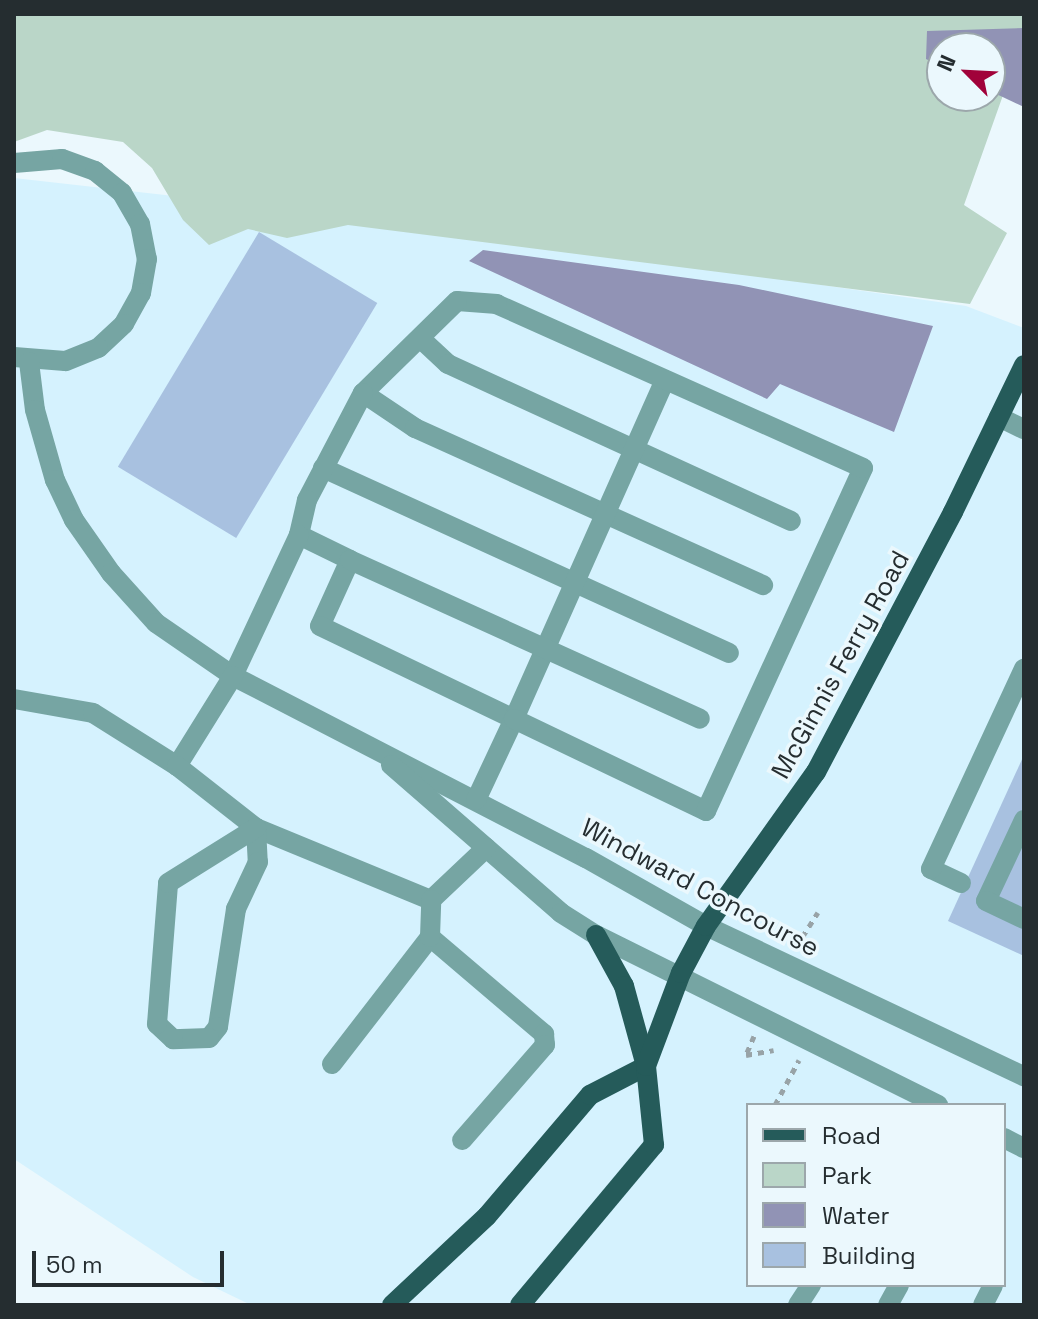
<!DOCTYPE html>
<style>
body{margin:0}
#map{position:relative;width:1038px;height:1319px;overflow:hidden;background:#ebf8fd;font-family:"Space Grotesk",sans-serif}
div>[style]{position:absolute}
.built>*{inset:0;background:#d5f2fe}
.green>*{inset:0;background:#bad6c8}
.water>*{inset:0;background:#9193b5}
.building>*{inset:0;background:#a8c1e0;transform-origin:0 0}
.path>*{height:5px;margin-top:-2.5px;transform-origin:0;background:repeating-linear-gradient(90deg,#98a3a7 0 6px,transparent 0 12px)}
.minor>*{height:20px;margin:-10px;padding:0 10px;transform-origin:10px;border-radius:10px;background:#76a5a3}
.major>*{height:20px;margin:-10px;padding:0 10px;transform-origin:10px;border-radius:10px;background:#255b5a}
span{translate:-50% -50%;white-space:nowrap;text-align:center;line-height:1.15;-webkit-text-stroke:7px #ebf8fd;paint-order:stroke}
.street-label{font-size:26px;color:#252d30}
.frame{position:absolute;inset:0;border:16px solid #252d30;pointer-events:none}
.legend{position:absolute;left:746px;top:1103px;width:260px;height:184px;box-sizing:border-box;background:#ebf8fd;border:2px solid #9ca7ab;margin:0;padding:10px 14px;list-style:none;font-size:24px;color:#252d30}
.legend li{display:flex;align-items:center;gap:16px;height:40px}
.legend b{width:40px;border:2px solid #9ca7ab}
.north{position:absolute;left:926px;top:32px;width:80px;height:80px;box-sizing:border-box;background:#ebf8fd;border:2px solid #9ca7ab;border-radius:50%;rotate:294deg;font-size:22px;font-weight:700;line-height:32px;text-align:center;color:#252d30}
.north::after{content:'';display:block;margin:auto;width:28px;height:36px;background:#a1023a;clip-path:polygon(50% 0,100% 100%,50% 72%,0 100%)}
.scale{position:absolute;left:32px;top:1251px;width:192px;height:36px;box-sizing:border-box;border:4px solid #252d30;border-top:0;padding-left:10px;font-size:24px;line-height:28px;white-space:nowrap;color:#252d30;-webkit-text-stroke:6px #ebf8fd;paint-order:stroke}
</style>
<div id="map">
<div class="built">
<div style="clip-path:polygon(evenodd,14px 178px,335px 214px,966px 306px,1024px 328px,1024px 1305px,251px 1305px,193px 1277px,14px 1159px,14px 178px,748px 1105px,1004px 1105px,1004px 1285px,748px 1285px,748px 1105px)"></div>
</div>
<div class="green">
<div style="clip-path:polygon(evenodd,14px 14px,1024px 16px,1024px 36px,964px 205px,1007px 233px,970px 304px,348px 225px,287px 238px,248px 229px,209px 245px,183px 220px,152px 168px,123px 142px,47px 130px,14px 142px,14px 14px,942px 48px,990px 48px,990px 96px,942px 96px,942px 48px)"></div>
</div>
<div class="water">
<div style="clip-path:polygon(1024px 28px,1024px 107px,990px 91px,990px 48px,942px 48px,942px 67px,926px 59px,927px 31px)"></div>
<div style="clip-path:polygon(483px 250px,739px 285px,933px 326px,894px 432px,780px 384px,767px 399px,469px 261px)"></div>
</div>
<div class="building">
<div style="left:259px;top:232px;width:138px;height:274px;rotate:31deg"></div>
<div style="clip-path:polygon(1024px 755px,1024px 956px,948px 921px)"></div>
</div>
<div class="path">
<div style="left:796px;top:947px;width:41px;rotate:-57.8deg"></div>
<div style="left:754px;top:1036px;width:21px;rotate:113deg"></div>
<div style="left:746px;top:1055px;width:28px;rotate:-10deg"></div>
<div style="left:775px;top:1105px;width:51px;rotate:-61.9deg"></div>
</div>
<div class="minor">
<div style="left:14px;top:163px;width:48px;rotate:-4.8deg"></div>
<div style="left:62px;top:159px;width:35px;rotate:20deg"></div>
<div style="left:95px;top:171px;width:35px;rotate:39deg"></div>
<div style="left:122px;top:193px;width:36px;rotate:60deg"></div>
<div style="left:140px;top:224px;width:36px;rotate:79deg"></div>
<div style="left:147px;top:259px;width:35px;rotate:100deg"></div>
<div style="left:141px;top:293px;width:35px;rotate:119deg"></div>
<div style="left:124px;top:324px;width:35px;rotate:137deg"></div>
<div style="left:98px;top:348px;width:35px;rotate:158deg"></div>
<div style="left:65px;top:361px;width:51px;rotate:-175.5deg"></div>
<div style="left:420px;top:338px;width:38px;rotate:43deg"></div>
<div style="left:448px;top:364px;width:377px;rotate:24.6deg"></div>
<div style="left:29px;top:362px;width:48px;rotate:82.9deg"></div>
<div style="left:35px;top:410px;width:73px;rotate:74.1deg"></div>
<div style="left:55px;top:480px;width:44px;rotate:64.6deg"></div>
<div style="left:74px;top:520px;width:65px;rotate:55.1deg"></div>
<div style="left:111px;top:573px;width:67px;rotate:48deg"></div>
<div style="left:156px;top:623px;width:93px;rotate:34.5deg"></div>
<div style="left:233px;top:676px;width:397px;rotate:27.3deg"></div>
<div style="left:586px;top:858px;width:138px;rotate:29.5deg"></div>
<div style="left:706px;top:926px;width:352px;rotate:25.3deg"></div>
<div style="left:363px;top:393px;width:63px;rotate:33.9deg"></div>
<div style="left:415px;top:428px;width:382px;rotate:24.3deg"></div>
<div style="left:999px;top:417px;width:28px;rotate:26deg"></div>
<div style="left:323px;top:468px;width:446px;rotate:24.5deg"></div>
<div style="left:299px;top:535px;width:57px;rotate:26.1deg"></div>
<div style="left:350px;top:560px;width:72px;rotate:114.4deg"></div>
<div style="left:320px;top:626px;width:215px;rotate:25.6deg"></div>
<div style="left:514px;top:719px;width:371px;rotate:-66deg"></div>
<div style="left:350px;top:560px;width:384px;rotate:24.4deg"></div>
<div style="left:14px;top:699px;width:80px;rotate:10deg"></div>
<div style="left:93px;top:713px;width:99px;rotate:32.2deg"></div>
<div style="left:391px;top:765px;width:225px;rotate:41deg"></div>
<div style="left:561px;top:913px;width:41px;rotate:32.2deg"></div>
<div style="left:596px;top:935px;width:382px;rotate:26.4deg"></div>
<div style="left:476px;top:800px;width:89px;rotate:-64.9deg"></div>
<div style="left:514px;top:719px;width:213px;rotate:25.6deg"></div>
<div style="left:706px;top:811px;width:377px;rotate:-65.4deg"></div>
<div style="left:863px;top:468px;width:401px;rotate:-155.9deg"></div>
<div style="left:497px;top:304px;width:40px;rotate:-175.7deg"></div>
<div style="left:457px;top:301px;width:132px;rotate:135.6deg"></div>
<div style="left:363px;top:393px;width:121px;rotate:117.6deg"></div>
<div style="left:307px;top:500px;width:36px;rotate:103deg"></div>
<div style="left:299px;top:535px;width:156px;rotate:115.1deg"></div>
<div style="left:233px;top:676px;width:106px;rotate:121.9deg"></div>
<div style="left:177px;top:766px;width:100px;rotate:38.1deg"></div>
<div style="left:256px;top:828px;width:189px;rotate:22.4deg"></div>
<div style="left:431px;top:900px;width:76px;rotate:-43.4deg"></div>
<div style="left:1024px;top:820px;width:89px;rotate:115.1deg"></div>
<div style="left:986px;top:901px;width:42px;rotate:25.3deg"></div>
<div style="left:256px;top:828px;width:34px;rotate:87deg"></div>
<div style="left:258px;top:862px;width:52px;rotate:115.1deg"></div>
<div style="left:236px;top:909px;width:119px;rotate:98.7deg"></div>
<div style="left:218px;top:1027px;width:14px;rotate:129deg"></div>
<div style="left:209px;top:1038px;width:36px;rotate:178deg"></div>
<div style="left:173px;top:1039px;width:22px;rotate:-137deg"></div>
<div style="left:157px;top:1024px;width:141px;rotate:-85.5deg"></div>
<div style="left:168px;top:883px;width:104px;rotate:-32deg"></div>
<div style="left:961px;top:883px;width:33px;rotate:-155deg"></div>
<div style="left:931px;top:869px;width:221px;rotate:-65.1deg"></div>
<div style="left:430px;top:937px;width:150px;rotate:40.4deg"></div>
<div style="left:544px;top:1034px;width:11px;rotate:85deg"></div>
<div style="left:545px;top:1045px;width:126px;rotate:131.1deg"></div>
<div style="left:332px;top:1064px;width:160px;rotate:-52.3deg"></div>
<div style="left:430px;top:937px;width:37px;rotate:-88deg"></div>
<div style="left:1004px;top:1138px;width:22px;rotate:27deg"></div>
<div style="left:798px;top:1305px;width:24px;rotate:-57deg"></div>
<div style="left:888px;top:1305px;width:23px;rotate:-61deg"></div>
<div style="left:983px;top:1305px;width:22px;rotate:-63deg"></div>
</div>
<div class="major">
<div style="left:596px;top:935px;width:58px;rotate:61.2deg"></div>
<div style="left:624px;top:986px;width:83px;rotate:74.6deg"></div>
<div style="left:392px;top:1305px;width:130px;rotate:-43.1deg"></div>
<div style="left:487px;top:1216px;width:159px;rotate:-49.6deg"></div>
<div style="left:590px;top:1095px;width:63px;rotate:-27.4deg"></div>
<div style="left:520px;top:1305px;width:209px;rotate:-50.1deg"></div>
<div style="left:654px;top:1145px;width:79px;rotate:-95.8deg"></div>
<div style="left:646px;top:1066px;width:99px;rotate:-69.4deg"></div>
<div style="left:681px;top:973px;width:53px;rotate:-62deg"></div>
<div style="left:706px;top:926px;width:189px;rotate:-54.5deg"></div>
<div style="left:816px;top:772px;width:294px;rotate:-62.2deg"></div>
<div style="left:953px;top:512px;width:163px;rotate:-64.2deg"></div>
</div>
<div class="street-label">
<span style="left:841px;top:665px;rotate:-61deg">McGinnis Ferry Road</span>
<span style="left:700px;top:888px;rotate:28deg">Windward Concourse</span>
</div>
<div class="frame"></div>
<ul class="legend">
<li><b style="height:10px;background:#255b5a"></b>Road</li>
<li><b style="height:22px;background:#bad6c8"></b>Park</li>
<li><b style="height:22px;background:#9193b5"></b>Water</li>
<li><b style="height:22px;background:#a8c1e0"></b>Building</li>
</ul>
<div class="north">N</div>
<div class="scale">50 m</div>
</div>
